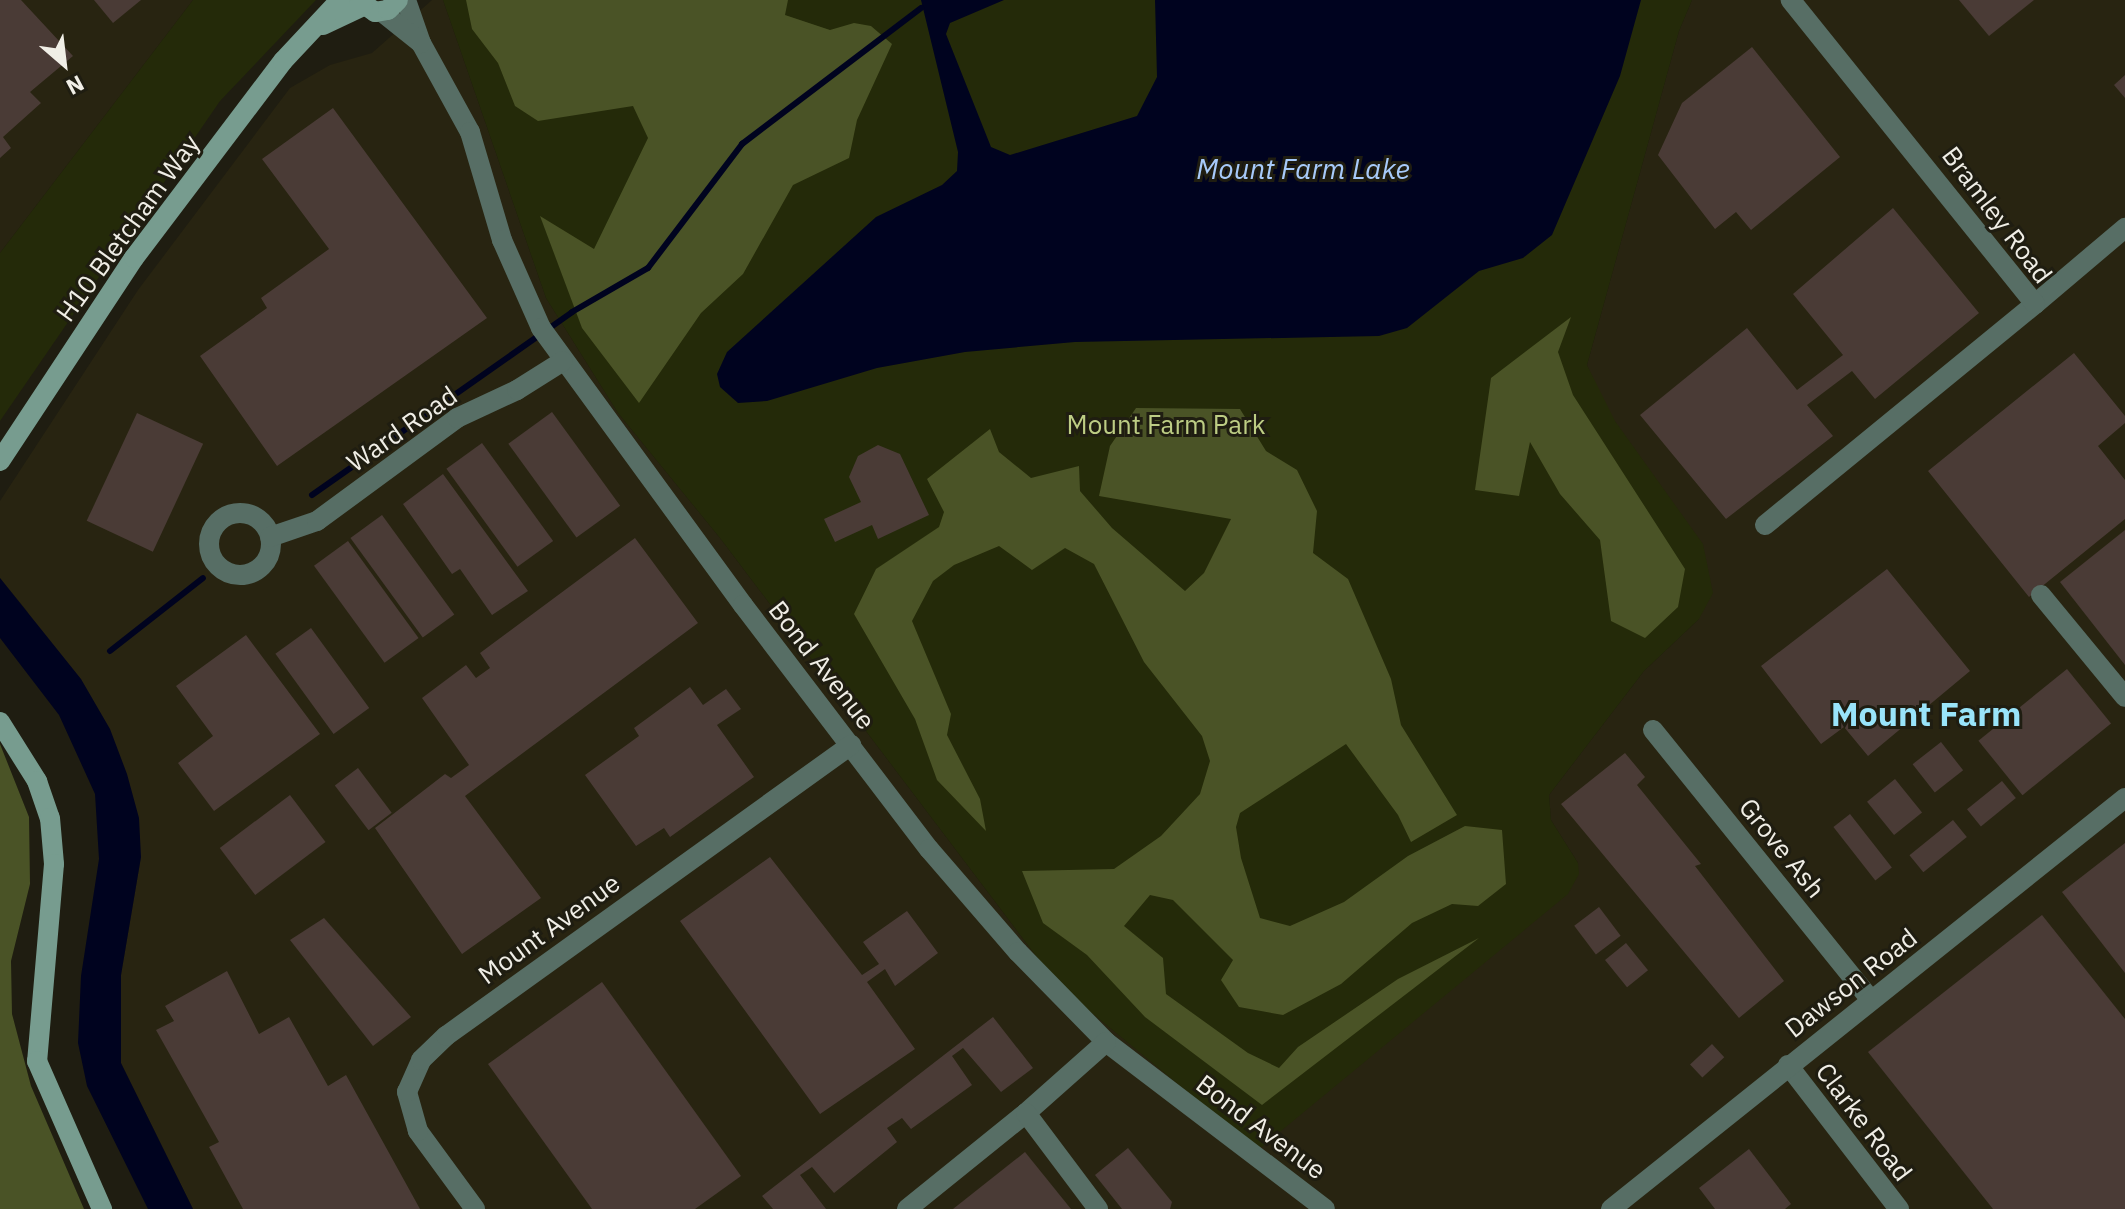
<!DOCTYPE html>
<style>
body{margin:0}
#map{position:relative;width:2125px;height:1209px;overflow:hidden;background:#1f1d11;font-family:"IBM Plex Sans",sans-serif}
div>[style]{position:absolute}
.built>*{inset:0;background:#282411}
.green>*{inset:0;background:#242a09}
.forest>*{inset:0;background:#4a5326}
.water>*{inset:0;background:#00031f}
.stream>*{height:6px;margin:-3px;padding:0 3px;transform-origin:3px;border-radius:3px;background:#00031f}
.building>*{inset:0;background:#4a3b36;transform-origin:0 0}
.street>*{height:20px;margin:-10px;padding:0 10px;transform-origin:10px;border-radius:10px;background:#576e65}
.street>.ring{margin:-10px;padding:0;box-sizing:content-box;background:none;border:20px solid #576e65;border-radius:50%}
.secondary>*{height:20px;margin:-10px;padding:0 10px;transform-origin:10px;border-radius:10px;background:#779c8f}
span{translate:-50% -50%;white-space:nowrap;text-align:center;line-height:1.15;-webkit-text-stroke:6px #1f1d11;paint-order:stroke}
.street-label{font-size:26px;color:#f0eee6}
.park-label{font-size:26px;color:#bdcd84}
.water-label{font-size:28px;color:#a7cafa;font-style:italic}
.district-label{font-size:34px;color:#99e4fa;font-weight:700}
.north{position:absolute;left:24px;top:24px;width:80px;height:80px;-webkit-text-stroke:6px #1f1d11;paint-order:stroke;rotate:152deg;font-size:22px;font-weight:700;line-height:32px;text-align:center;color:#f0eee6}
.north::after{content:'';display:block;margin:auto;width:28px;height:36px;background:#f0eee6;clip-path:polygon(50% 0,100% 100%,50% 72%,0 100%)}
</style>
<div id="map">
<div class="built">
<div style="clip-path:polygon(0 0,193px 0,0 253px)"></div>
<div style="clip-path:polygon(432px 0,443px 0,546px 298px,618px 413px,720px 538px,1058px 985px,1258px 1149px,1578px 863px,1551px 820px,1549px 795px,1644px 671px,1699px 619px,1587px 365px,1679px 31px,1692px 0,2125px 0,2125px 1209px,193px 1209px,121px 1063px,121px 975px,141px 857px,27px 611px,0 578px,0 501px,138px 290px,290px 88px,330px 65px,372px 53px)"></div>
</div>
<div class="green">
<div style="clip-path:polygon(193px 0,316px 0,220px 101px,0 421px,0 253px)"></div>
<div style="clip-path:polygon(443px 0,1692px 0,1679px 31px,1587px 365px,1615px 421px,1703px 544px,1713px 593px,1699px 619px,1644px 671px,1549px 795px,1551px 820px,1578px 863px,1579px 874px,1568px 894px,1258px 1150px,1058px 985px,720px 538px,618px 413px,546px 298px)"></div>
</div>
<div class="forest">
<div style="clip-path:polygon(466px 0,788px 0,785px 15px,830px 30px,854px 23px,871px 26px,892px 44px,857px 120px,849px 158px,793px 185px,743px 274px,701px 313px,639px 403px,582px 328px,540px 216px,594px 249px,648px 138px,633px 106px,538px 121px,515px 106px,498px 63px,472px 29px)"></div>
<div style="clip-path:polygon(1571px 317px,1558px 352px,1573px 395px,1685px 569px,1678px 607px,1645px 638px,1611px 621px,1600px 540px,1560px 494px,1530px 442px,1519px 496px,1475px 490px,1491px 378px)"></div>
<div style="clip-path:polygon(1136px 408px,1240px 409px,1266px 451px,1297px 470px,1317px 511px,1313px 553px,1348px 579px,1391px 679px,1401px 725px,1457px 815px,1411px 842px,1398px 815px,1346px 744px,1240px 813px,1236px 827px,1241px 858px,1260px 918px,1290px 926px,1344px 902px,1408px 856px,1465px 826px,1502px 830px,1506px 884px,1478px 906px,1452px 904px,1412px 923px,1341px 984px,1283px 1015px,1239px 1007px,1221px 980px,1233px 960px,1173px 900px,1150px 895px,1124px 926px,1163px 958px,1166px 994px,1248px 1053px,1279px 1068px,1298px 1047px,1398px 979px,1479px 938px,1262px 1105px,1145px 1017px,1087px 955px,1043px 923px,1022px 871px,1114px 869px,1161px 836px,1200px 794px,1210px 761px,1202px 736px,1144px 662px,1094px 564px,1065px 548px,1032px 570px,999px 546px,954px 565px,933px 581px,912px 621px,951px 714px,947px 735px,980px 799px,986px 831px,937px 780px,915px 719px,854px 614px,876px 569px,939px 527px,944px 512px,927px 479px,990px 429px,999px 452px,1031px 478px,1079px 466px,1080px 491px,1112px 528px,1185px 591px,1204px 573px,1231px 519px,1099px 496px,1110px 446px)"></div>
<div style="clip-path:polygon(0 744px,29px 817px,30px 884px,11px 961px,12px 1014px,31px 1086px,84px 1209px,0 1209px)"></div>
</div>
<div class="water">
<div style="clip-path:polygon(921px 0,1004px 0,950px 23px,946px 34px,991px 147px,1010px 155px,1137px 116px,1157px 77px,1155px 0,1641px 0,1620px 76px,1552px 235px,1523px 258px,1479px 271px,1407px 328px,1379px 336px,1075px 342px,965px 352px,877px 368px,767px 401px,738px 403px,720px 387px,717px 374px,727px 352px,876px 217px,942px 185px,957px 171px,958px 152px)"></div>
<div style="clip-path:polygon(0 578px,81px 679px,110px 729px,127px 774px,139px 818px,141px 857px,121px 975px,121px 1063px,193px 1209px,148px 1209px,87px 1086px,78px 1043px,81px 976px,99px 859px,95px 794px,59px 715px,0 638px)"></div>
</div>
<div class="stream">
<div style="left:312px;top:495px;width:318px;rotate:-35.1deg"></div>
<div style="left:572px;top:312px;width:88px;rotate:-30.1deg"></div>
<div style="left:648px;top:268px;width:156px;rotate:-52.8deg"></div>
<div style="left:742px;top:144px;width:225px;rotate:-37.2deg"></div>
<div style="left:110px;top:651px;width:118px;rotate:-38.1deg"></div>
</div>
<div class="building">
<div style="clip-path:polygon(0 0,21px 0,73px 56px,30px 92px,41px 103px,3px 137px,11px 148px,0 158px)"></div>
<div style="clip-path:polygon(94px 0,141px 0,113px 23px)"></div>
<div style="clip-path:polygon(1959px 0,2034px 0,1989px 36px)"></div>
<div style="clip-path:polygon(1752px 47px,1840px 157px,1751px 230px,1736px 212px,1715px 229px,1658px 155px,1682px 103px)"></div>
<div style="clip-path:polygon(2125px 75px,2125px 98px,2114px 85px)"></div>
<div style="clip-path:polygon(333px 108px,487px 318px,277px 466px,200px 356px,267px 308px,261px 298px,329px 249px,262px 159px)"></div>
<div style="clip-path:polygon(1893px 208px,1979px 313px,1875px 399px,1852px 371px,1807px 405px,1833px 436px,1726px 519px,1640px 415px,1747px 328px,1797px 390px,1843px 355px,1793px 294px)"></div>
<div style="clip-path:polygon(2074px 353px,2125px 416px,2125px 423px,2098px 446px,2125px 480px,2125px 519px,2029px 597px,1928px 471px)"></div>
<div style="left:552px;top:412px;width:116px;height:54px;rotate:54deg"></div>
<div style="left:137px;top:413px;width:73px;height:119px;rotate:25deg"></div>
<div style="left:482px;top:443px;width:121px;height:44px;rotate:54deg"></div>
<div style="clip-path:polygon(878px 445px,900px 454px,929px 515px,878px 539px,872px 525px,835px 542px,824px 519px,861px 502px,849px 477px,858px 456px)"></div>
<div style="clip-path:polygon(443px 474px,528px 591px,492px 615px,460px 569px,452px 574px,403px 504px)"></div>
<div style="left:382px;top:515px;width:123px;height:39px;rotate:54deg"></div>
<div style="clip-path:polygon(2125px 530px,2125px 665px,2060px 582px)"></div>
<div style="clip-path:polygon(635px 538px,698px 623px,465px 796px,541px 898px,462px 954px,375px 828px,445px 774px,451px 778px,469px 765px,422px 698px,466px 665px,476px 678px,490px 668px,480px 653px)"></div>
<div style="left:348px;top:541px;width:120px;height:42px;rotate:54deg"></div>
<div style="clip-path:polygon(1887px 569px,1970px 671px,1868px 756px,1844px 727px,1821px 744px,1761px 666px)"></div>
<div style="left:311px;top:628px;width:99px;height:44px;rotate:54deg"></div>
<div style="clip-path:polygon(246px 635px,320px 734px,214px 811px,178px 763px,213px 736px,176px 686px)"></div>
<div style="left:2067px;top:669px;width:70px;height:114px;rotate:51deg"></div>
<div style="clip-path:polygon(690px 687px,703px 705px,726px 689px,741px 709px,717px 725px,754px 777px,670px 837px,664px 828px,636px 846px,585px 775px,639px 736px,634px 728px)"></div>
<div style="left:1941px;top:742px;width:36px;height:36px;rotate:52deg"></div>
<div style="clip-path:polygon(1625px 753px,1645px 777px,1637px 785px,1701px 864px,1695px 866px,1784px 981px,1739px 1018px,1561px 804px)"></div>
<div style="left:358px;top:768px;width:56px;height:29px;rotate:53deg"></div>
<div style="left:1895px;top:779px;width:43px;height:36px;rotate:51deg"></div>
<div style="left:2002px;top:781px;width:22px;height:45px;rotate:51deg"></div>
<div style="left:290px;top:795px;width:59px;height:88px;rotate:53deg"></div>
<div style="left:1850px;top:814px;width:68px;height:21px;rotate:52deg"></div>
<div style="left:1953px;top:820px;width:22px;height:56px;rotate:51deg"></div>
<div style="clip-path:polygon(2125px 843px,2125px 973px,2062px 892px)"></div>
<div style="clip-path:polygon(770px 857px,862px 975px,879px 964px,863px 942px,907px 911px,938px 953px,895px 986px,885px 969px,867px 982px,915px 1049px,820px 1114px,680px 921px)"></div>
<div style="left:1599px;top:907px;width:36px;height:31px;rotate:53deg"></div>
<div style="clip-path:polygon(2042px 915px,2125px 1019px,2125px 1209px,1993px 1209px,1868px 1052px)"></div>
<div style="clip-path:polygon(324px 918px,411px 1017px,373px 1046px,290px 940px)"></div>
<div style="left:1626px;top:943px;width:35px;height:27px;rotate:51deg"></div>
<div style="clip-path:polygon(227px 971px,259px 1034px,289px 1017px,328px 1086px,346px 1075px,420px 1209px,243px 1209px,209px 1147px,219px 1142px,156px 1030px,174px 1021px,165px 1006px)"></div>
<div style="clip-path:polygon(602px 982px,741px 1176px,695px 1209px,592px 1209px,488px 1064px)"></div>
<div style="clip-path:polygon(993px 1017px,1033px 1068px,1001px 1092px,963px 1048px,952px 1056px,972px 1085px,911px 1129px,902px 1118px,887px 1128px,897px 1142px,834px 1193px,812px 1167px,800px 1175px,826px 1209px,773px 1209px,762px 1196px)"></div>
<div style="left:1712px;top:1044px;width:18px;height:30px;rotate:47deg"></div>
<div style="clip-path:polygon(1128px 1148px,1172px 1202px,1170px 1209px,1122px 1209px,1095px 1175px)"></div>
<div style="clip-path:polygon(1749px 1149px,1791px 1204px,1785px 1209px,1715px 1209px,1699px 1188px)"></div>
<div style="clip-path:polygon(1025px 1152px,1071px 1209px,953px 1209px)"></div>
</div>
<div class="street">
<div style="left:406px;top:0;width:46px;rotate:70.8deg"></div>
<div style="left:421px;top:43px;width:102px;rotate:61.2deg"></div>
<div style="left:470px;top:132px;width:113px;rotate:73.5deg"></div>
<div style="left:502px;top:240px;width:96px;rotate:66.1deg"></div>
<div style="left:541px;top:328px;width:343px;rotate:53.9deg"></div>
<div style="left:743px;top:605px;width:307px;rotate:52.7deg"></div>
<div style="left:929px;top:849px;width:136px;rotate:49.2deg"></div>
<div style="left:1018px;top:952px;width:126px;rotate:45.6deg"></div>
<div style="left:1106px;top:1042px;width:275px;rotate:37.3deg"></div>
<div style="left:382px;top:12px;width:50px;rotate:38.5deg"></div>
<div style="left:2035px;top:304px;width:118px;rotate:-40.2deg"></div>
<div class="ring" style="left:209px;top:513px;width:42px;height:42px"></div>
<div style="left:1765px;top:525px;width:349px;rotate:-39.3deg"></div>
<div style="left:2035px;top:304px;width:390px;rotate:-128.8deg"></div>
<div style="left:270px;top:537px;width:50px;rotate:-18.8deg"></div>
<div style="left:317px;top:521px;width:174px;rotate:-36.3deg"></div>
<div style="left:457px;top:418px;width:66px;rotate:-25deg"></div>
<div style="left:517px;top:390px;width:54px;rotate:-32.2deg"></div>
<div style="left:2041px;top:595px;width:132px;rotate:50.5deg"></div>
<div style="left:1653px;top:730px;width:347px;rotate:51.1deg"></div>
<div style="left:1788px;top:1065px;width:182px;rotate:52.4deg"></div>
<div style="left:1026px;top:1113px;width:107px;rotate:-41.6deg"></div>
<div style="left:475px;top:1209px;width:97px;rotate:-126.2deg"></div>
<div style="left:418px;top:1131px;width:41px;rotate:-105.8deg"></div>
<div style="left:407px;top:1092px;width:35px;rotate:-66deg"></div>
<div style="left:421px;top:1060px;width:35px;rotate:-44deg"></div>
<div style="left:446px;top:1036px;width:499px;rotate:-35.7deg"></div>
<div style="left:907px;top:1209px;width:153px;rotate:-38.9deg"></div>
<div style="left:1026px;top:1113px;width:120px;rotate:53.1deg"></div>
<div style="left:1611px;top:1209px;width:658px;rotate:-38.65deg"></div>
</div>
<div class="secondary">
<div style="left:358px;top:0;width:21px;rotate:35deg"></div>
<div style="left:375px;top:12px;width:13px;rotate:-9deg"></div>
<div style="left:388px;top:10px;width:14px;rotate:-45deg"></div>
<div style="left:323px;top:25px;width:44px;rotate:-25.4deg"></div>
<div style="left:0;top:461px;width:243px;rotate:-56.6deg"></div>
<div style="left:134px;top:258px;width:247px;rotate:-52.9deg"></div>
<div style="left:283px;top:61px;width:83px;rotate:-46.9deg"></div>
<div style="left:0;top:722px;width:70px;rotate:57.9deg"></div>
<div style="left:37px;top:781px;width:39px;rotate:71deg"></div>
<div style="left:50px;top:818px;width:46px;rotate:85deg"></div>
<div style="left:54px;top:864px;width:198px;rotate:94.9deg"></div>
<div style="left:37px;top:1061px;width:162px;rotate:66.3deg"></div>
</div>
<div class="street-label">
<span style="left:1997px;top:215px;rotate:53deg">Bramley Road</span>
<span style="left:128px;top:228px;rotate:-54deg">H10 Bletcham Way</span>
<span style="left:402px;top:429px;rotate:-35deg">Ward Road</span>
<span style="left:822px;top:665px;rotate:52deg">Bond Avenue</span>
<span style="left:1782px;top:848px;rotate:51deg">Grove Ash</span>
<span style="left:549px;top:929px;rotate:-36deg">Mount Avenue</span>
<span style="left:1851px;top:983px;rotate:-38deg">Dawson Road</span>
<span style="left:1864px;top:1122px;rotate:53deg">Clarke Road</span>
<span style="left:1261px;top:1127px;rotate:37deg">Bond Avenue</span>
</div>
<div class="park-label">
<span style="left:1166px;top:425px">Mount Farm Park</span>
</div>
<div class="water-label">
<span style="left:1303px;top:169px">Mount Farm Lake</span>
</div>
<div class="district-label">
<span style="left:1926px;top:714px">Mount Farm</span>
</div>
<div class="north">N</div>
</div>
